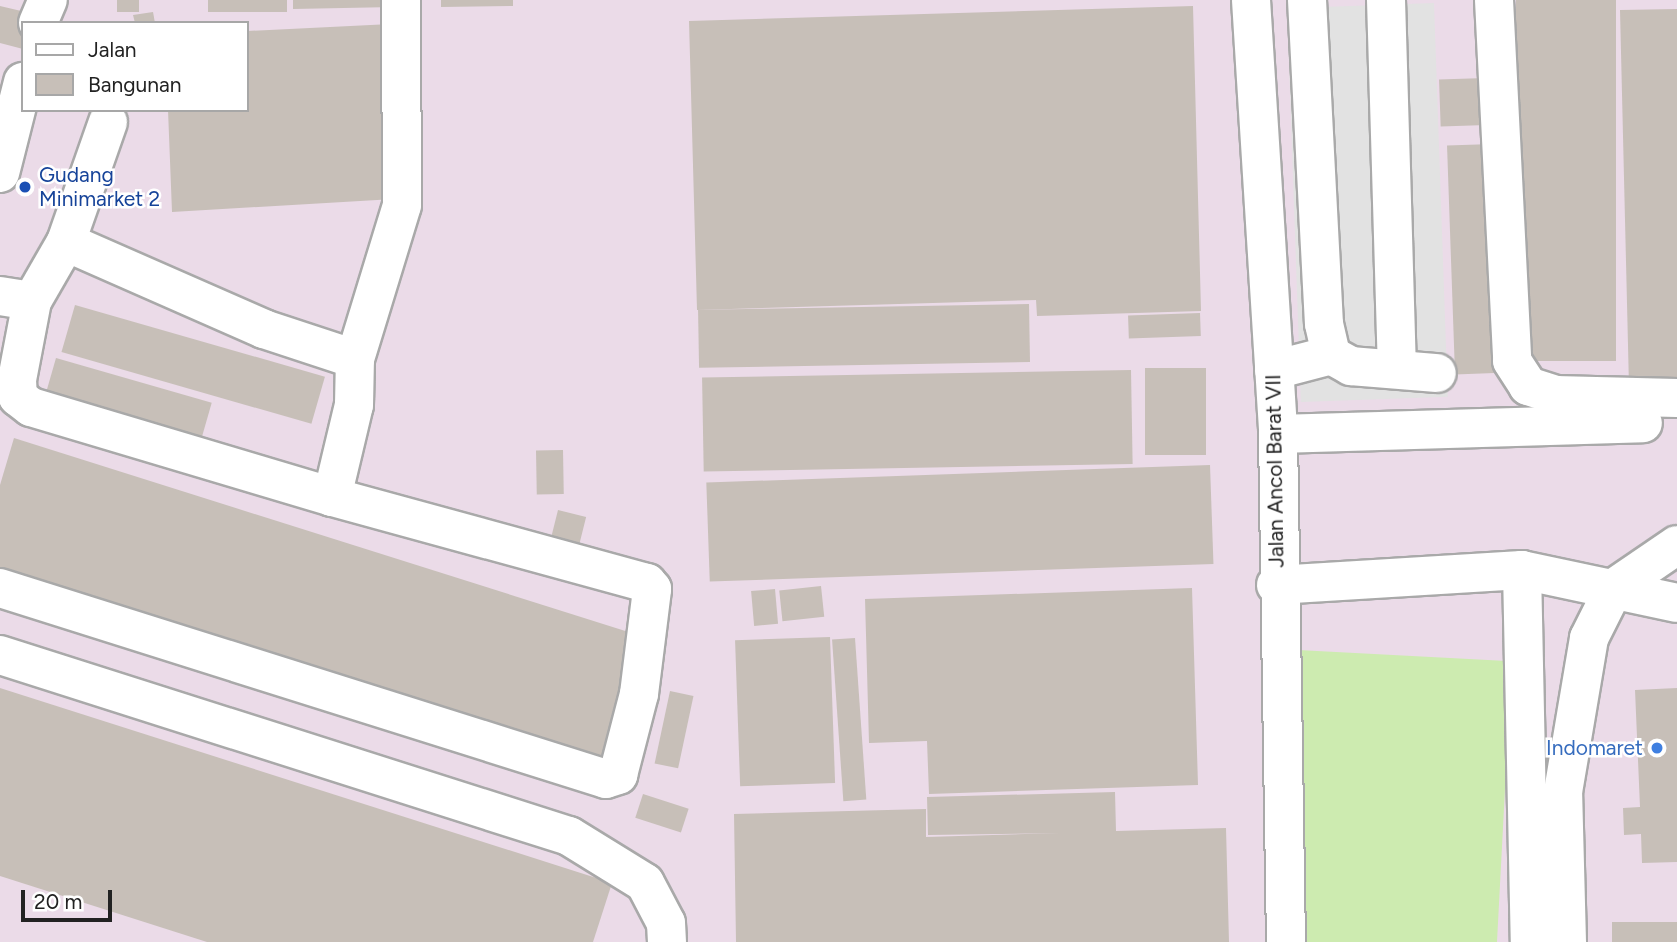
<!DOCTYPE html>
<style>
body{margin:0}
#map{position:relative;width:1677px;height:942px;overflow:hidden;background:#f2efe9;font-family:Figtree,sans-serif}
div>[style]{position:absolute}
.industrial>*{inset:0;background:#ebdbe8}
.grass>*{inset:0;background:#cdebb0;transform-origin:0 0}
.parking>*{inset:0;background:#e2e2e2;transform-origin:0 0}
.building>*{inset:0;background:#c7bfb8;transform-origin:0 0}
.roads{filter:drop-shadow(2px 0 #a9a9a9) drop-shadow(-2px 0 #a9a9a9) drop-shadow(0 2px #a9a9a9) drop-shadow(0 -2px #a9a9a9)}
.minor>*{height:38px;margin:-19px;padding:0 19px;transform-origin:19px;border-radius:19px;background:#fff}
.dots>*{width:19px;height:19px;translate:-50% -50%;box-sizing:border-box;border:4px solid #fff;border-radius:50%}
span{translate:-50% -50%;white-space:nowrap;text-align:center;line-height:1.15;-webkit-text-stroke:5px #fff;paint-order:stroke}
.transit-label{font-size:21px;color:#164399}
.left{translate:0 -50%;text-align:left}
.street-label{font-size:21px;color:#222}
.shop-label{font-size:21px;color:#366cbe}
.right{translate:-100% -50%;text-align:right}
.legend{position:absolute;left:21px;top:21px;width:228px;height:91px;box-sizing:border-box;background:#fff;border:2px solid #a7a7a7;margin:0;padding:9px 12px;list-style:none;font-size:21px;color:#222}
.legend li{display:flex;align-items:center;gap:14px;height:35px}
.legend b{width:35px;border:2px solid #a7a7a7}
.scale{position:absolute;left:21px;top:890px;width:91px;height:32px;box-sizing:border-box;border:4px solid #222;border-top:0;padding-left:9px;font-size:21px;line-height:24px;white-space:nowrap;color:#222;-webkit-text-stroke:5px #fff;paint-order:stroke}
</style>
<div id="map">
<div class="industrial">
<div style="clip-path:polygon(evenodd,0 0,1677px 0,1677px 942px,0 942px,0 0,23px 23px,247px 23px,247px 110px,23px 110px,23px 23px)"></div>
</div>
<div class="grass">
<div style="left:1298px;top:650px;width:214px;height:292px;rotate:3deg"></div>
</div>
<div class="parking">
<div style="left:1434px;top:3px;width:394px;height:147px;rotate:88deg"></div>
</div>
<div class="building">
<div style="left:117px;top:0;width:22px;height:12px"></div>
<div style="left:208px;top:0;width:79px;height:12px"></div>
<div style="clip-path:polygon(293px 0,394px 0,394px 7px,293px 9px)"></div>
<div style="clip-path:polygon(441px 0,513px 0,513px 6px,441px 7px)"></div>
<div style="left:1516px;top:0;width:100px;height:361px"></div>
<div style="clip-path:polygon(0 6px,34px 14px,23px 23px,23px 49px,0 43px)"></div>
<div style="clip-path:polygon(1193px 6px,1201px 311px,1037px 316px,1036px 300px,697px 310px,689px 21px)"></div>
<div style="clip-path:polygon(1677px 9px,1677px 385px,1629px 387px,1620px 10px)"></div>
<div style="clip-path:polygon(153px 12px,155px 23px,135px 23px,133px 15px)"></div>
<div style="clip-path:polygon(391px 24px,394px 199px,172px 212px,168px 110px,247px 110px,247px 31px)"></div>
<div style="left:1485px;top:78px;width:47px;height:46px;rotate:88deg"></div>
<div style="left:1493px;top:144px;width:229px;height:46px;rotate:88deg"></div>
<div style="left:1029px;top:304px;width:58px;height:331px;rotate:89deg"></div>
<div style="left:75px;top:305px;width:260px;height:49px;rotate:16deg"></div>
<div style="left:1200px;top:313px;width:23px;height:72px;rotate:88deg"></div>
<div style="left:56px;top:358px;width:162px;height:52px;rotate:16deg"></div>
<div style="left:1206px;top:368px;width:87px;height:61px;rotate:90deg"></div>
<div style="left:1131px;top:370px;width:94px;height:429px;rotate:89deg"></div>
<div style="clip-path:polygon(14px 438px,638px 635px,606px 771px,0 580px,0 485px)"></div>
<div style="left:563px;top:450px;width:44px;height:27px;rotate:89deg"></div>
<div style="left:1210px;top:465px;width:99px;height:504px;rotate:88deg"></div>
<div style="left:558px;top:510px;width:29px;height:30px;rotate:14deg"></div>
<div style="left:821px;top:586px;width:31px;height:42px;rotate:84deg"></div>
<div style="clip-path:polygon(1192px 588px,1198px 785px,929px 794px,927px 741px,869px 743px,865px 599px)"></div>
<div style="left:775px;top:589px;width:35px;height:24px;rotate:85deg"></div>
<div style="left:830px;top:637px;width:146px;height:95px;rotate:88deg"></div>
<div style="left:855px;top:638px;width:162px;height:23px;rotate:86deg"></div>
<div style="clip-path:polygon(0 688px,612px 883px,593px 942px,207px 942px,0 876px)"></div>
<div style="clip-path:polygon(1677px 688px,1677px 862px,1642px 863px,1641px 834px,1624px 835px,1623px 808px,1640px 807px,1635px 690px)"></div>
<div style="left:670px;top:691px;width:24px;height:74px;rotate:12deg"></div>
<div style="clip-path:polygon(1115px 792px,1116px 831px,1226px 828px,1229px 942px,736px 942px,734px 814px,926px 809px,926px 837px,1061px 833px,928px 835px,927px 797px)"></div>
<div style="left:643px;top:794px;width:48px;height:25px;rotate:18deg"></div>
<div style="left:1677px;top:922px;width:20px;height:65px;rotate:90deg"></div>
</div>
<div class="roads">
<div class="minor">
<div style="left:1251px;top:0;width:435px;rotate:86.4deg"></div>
<div style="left:1278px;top:434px;width:508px;rotate:89.1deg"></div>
<div style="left:1307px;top:0;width:324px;rotate:87deg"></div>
<div style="left:1324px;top:324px;width:32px;rotate:77deg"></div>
<div style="left:1386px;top:0;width:366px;rotate:88.3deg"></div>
<div style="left:1494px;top:0;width:361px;rotate:87.1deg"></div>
<div style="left:1512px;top:361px;width:30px;rotate:57deg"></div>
<div style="left:1528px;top:386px;width:28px;rotate:18deg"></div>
<div style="left:1555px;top:395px;width:122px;rotate:1.4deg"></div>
<div style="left:38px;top:23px;width:25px;rotate:-67deg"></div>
<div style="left:0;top:173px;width:94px;rotate:-75.8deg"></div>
<div style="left:0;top:296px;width:32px;rotate:9deg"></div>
<div style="left:32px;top:301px;width:80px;rotate:100.8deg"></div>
<div style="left:17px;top:380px;width:17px;rotate:87deg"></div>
<div style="left:18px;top:397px;width:16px;rotate:38deg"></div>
<div style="left:31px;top:407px;width:314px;rotate:16.6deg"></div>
<div style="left:332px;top:497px;width:95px;rotate:-76.6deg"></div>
<div style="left:354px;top:405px;width:46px;rotate:-88.8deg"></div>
<div style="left:355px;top:359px;width:96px;rotate:-161.8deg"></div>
<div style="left:264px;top:329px;width:216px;rotate:-156.3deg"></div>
<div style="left:32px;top:301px;width:68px;rotate:-60deg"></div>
<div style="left:66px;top:242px;width:127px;rotate:-70.7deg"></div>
<div style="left:355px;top:359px;width:161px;rotate:-73deg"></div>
<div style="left:402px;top:205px;width:205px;rotate:-90.3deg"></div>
<div style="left:1274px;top:370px;width:59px;rotate:-14.7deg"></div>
<div style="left:1331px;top:355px;width:23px;rotate:29deg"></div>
<div style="left:1351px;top:366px;width:86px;rotate:4.7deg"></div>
<div style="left:1278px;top:434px;width:365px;rotate:-1.7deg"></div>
<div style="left:1522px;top:570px;width:372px;rotate:88.8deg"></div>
<div style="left:1276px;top:585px;width:246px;rotate:-3.5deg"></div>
<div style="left:1522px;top:570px;width:158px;rotate:12deg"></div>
<div style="left:0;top:588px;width:635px;rotate:17.49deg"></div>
<div style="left:606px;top:779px;width:13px;rotate:-18deg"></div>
<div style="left:618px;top:775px;width:84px;rotate:-75.5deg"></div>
<div style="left:639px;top:694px;width:106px;rotate:-82.9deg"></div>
<div style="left:652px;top:589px;width:8px;rotate:-130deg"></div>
<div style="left:647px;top:583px;width:327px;rotate:-164.7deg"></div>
<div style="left:0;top:655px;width:597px;rotate:17.65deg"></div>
<div style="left:569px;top:836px;width:89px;rotate:31.7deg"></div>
<div style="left:645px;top:883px;width:45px;rotate:62.3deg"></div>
<div style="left:666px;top:923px;width:19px;rotate:87deg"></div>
<div style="left:1567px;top:942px;width:150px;rotate:-91.5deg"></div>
<div style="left:1563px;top:792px;width:156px;rotate:-80.4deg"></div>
<div style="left:1589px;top:638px;width:56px;rotate:-63.4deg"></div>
<div style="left:1614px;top:588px;width:76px;rotate:-34.3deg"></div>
</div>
</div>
<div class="dots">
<div style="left:25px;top:187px;background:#1a4fb4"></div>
<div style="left:1657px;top:748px;background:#3f7fe0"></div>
</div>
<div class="transit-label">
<span class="left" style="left:39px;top:187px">Gudang<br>Minimarket 2</span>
</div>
<div class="street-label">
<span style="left:1275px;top:471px;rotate:-91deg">Jalan Ancol Barat VII</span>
</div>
<div class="shop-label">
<span class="right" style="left:1643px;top:748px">Indomaret</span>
</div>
<ul class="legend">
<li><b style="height:9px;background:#fff"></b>Jalan</li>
<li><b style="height:19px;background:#c7bfb8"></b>Bangunan</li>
</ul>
<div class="scale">20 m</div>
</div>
